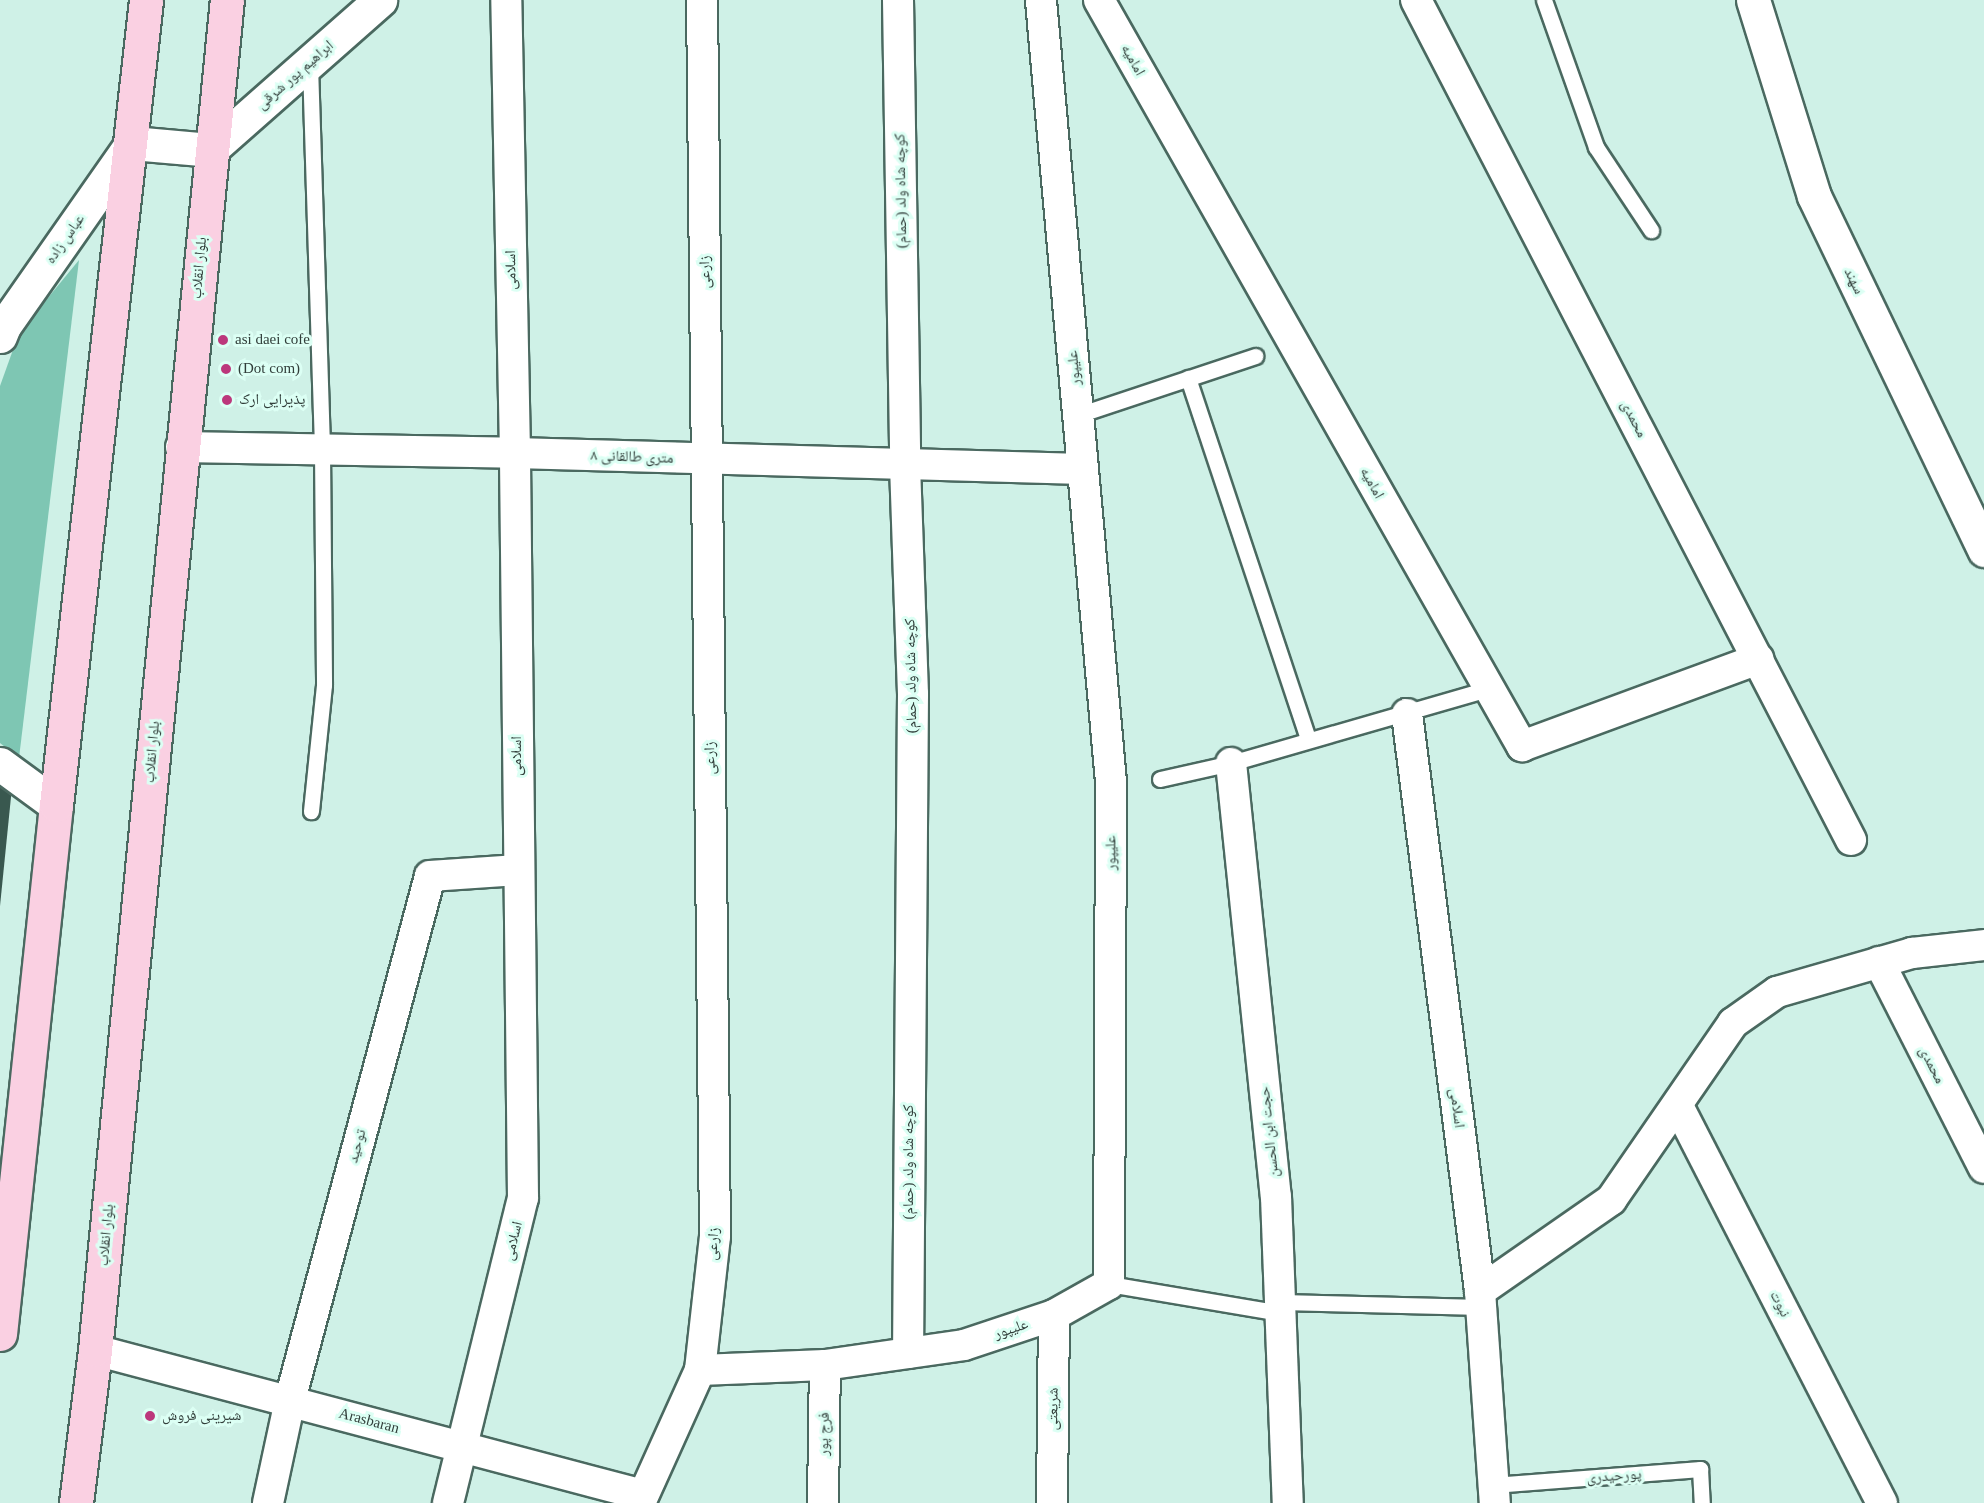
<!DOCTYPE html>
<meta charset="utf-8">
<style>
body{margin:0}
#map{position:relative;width:1984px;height:1503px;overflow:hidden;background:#cff1e7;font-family:"Times New Roman","Noto Naskh Arabic",serif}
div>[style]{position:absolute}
.green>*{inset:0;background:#7ec6b3}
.building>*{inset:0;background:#39584f}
.roads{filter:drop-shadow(2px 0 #4a6960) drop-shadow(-2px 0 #4a6960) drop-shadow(0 2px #4a6960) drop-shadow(0 -2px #4a6960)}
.service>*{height:15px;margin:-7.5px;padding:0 7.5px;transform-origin:7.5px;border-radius:7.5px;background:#fff}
.minor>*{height:30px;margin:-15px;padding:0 15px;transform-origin:15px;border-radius:15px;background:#fff}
.tertiary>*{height:33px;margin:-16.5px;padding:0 16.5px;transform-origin:16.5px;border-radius:16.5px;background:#fff}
.primary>*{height:33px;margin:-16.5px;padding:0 16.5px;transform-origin:16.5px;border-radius:16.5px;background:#fad0e2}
.dots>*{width:16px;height:16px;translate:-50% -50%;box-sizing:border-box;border:3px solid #dcfff4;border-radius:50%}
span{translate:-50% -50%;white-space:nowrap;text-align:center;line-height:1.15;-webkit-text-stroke:6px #dcfff4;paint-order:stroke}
.street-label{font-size:15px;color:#313e3a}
.poi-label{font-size:15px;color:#313e3a}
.left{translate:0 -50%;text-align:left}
</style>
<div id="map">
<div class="green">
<div style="clip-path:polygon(79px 260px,19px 758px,0 743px,0 386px,19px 333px)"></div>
</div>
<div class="building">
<div style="clip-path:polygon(0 770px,12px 787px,0 906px)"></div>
</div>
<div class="roads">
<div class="service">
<div style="left:1544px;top:0;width:156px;rotate:70.5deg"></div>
<div style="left:1596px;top:147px;width:100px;rotate:56.5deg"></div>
<div style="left:310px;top:65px;width:385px;rotate:88.2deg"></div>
<div style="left:322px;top:450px;width:235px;rotate:89.5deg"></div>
<div style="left:324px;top:685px;width:127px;rotate:95.9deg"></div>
<div style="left:1188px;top:378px;width:380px;rotate:71.6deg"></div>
<div style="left:1078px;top:415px;width:187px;rotate:-18.4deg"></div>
<div style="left:1160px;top:779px;width:73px;rotate:-12.7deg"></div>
<div style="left:1231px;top:763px;width:267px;rotate:-16.1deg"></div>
<div style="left:1109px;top:1284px;width:174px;rotate:9.6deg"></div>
<div style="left:1281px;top:1302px;width:201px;rotate:1.4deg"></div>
<div style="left:1493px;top:1485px;width:208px;rotate:-4.4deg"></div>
<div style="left:1700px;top:1469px;width:34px;rotate:87deg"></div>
</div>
<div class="minor">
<div style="left:898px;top:0;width:465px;rotate:89.1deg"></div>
<div style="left:905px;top:465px;width:229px;rotate:88deg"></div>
<div style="left:913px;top:694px;width:659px;rotate:90.43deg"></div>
<div style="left:1099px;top:0;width:858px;rotate:60.45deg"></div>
<div style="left:1522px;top:746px;width:252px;rotate:-20.2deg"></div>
<div style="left:1416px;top:0;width:946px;rotate:62.62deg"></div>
<div style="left:181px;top:447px;width:334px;rotate:1deg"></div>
<div style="left:515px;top:453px;width:568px;rotate:1.61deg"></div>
<div style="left:1407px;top:714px;width:582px;rotate:82.79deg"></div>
<div style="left:1480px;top:1291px;width:213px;rotate:86deg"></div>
<div style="left:1231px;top:763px;width:436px;rotate:84.1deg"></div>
<div style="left:1276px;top:1197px;width:306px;rotate:87.8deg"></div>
<div style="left:1879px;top:962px;width:231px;rotate:63deg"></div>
<div style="left:1678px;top:1106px;width:446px;rotate:62.8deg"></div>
<div style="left:1480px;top:1291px;width:160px;rotate:-34.8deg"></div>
<div style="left:1611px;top:1200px;width:215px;rotate:-55.4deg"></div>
<div style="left:1733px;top:1023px;width:54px;rotate:-35.2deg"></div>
<div style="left:1777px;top:992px;width:141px;rotate:-16.1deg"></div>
<div style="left:1912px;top:953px;width:72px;rotate:-6.3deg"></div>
<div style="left:95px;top:1350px;width:567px;rotate:14.82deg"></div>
<div style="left:700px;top:1370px;width:125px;rotate:-2.3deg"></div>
<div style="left:825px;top:1365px;width:140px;rotate:-8.2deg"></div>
<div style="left:964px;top:1345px;width:95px;rotate:-18.4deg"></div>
<div style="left:1054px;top:1315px;width:63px;rotate:-29.4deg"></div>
<div style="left:1109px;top:1284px;width:502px;rotate:-89.77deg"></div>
<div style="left:1111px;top:782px;width:785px;rotate:-95.12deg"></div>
<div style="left:268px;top:1503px;width:105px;rotate:-77.9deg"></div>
<div style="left:290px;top:1400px;width:542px;rotate:-75.04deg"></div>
<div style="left:430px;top:876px;width:88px;rotate:-3.9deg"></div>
<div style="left:448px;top:1503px;width:314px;rotate:-76.2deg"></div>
<div style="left:523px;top:1198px;width:745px;rotate:-90.62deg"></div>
<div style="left:515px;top:453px;width:453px;rotate:-91.1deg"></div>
<div style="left:640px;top:1503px;width:146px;rotate:-65.7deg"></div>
<div style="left:700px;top:1370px;width:134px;rotate:-83.6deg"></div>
<div style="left:715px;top:1237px;width:1237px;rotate:-90.6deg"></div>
<div style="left:823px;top:1503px;width:138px;rotate:-89.2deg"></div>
<div style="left:1052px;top:1503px;width:188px;rotate:-89.4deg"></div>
</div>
<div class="tertiary">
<div style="left:1753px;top:0;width:205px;rotate:72.7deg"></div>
<div style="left:1814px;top:196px;width:393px;rotate:64.3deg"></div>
<div style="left:0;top:336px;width:11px;rotate:-68deg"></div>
<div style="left:4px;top:326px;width:223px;rotate:-55deg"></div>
<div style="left:132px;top:143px;width:78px;rotate:5.1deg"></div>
<div style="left:210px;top:150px;width:227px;rotate:-41.4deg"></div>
<div style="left:0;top:764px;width:69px;rotate:36.2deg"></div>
</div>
<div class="primary">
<div style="left:0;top:1334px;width:532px;rotate:-83.96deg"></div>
<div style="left:56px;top:805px;width:810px;rotate:-83.62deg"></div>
<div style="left:76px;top:1503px;width:154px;rotate:-82.9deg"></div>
<div style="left:95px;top:1350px;width:1356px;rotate:-84.42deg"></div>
</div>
</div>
<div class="dots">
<div style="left:223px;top:340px;background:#bc387c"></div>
<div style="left:226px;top:369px;background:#bc387c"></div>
<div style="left:227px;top:400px;background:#bc387c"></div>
<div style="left:150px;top:1416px;background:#bc387c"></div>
</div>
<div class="street-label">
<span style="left:1133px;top:60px;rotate:61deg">امامیه</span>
<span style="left:295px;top:75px;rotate:-41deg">ابراهیم پور شرقی</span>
<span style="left:901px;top:191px;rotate:-91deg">کوچه شاه ولد (حمام)</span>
<span style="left:65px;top:239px;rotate:-55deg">عباس زاده</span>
<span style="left:199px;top:268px;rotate:-85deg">بلوار انقلاب</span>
<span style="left:511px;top:270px;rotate:-91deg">اسلامی</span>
<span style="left:705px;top:272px;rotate:-91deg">زارعی</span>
<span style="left:1854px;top:281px;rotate:64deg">سهند</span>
<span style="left:1074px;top:368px;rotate:-95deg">علیپور</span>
<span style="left:1634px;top:419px;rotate:63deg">محمدی</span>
<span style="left:632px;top:457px;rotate:2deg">۸ متری طالقانی</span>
<span style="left:1372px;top:483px;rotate:61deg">امامیه</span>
<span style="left:911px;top:676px;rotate:-91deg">کوچه شاه ولد (حمام)</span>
<span style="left:152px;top:752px;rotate:-85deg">بلوار انقلاب</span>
<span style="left:517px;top:756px;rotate:-90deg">اسلامی</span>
<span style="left:710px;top:758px;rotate:-91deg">زارعی</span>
<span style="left:1111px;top:853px;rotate:-90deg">علیپور</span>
<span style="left:1932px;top:1065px;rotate:63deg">محمدی</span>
<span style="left:1457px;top:1108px;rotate:83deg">اسلامی</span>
<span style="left:1269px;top:1132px;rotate:-96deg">حجت ابن الحسن</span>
<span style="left:357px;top:1146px;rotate:-75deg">توحید</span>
<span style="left:909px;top:1162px;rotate:-90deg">کوچه شاه ولد (حمام)</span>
<span style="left:106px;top:1235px;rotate:-85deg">بلوار انقلاب</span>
<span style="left:513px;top:1241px;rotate:-76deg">اسلامی</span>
<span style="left:713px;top:1244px;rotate:-86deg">زارعی</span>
<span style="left:1780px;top:1304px;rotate:63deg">نبوت</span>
<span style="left:1011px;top:1329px;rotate:-19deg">علیپور</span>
<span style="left:1053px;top:1409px;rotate:-89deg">شریعتی</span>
<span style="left:369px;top:1421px;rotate:15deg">Arasbaran</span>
<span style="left:824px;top:1434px;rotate:-89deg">فرج پور</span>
<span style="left:1614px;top:1476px;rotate:-4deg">پورحیدری</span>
</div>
<div class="poi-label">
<span class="left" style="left:235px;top:340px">asi daei cofe</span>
<span class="left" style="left:238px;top:369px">(Dot com)</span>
<span class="left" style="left:239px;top:400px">پذیرایی ارک</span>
<span class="left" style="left:162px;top:1416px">شیرینی فروش</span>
</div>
</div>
